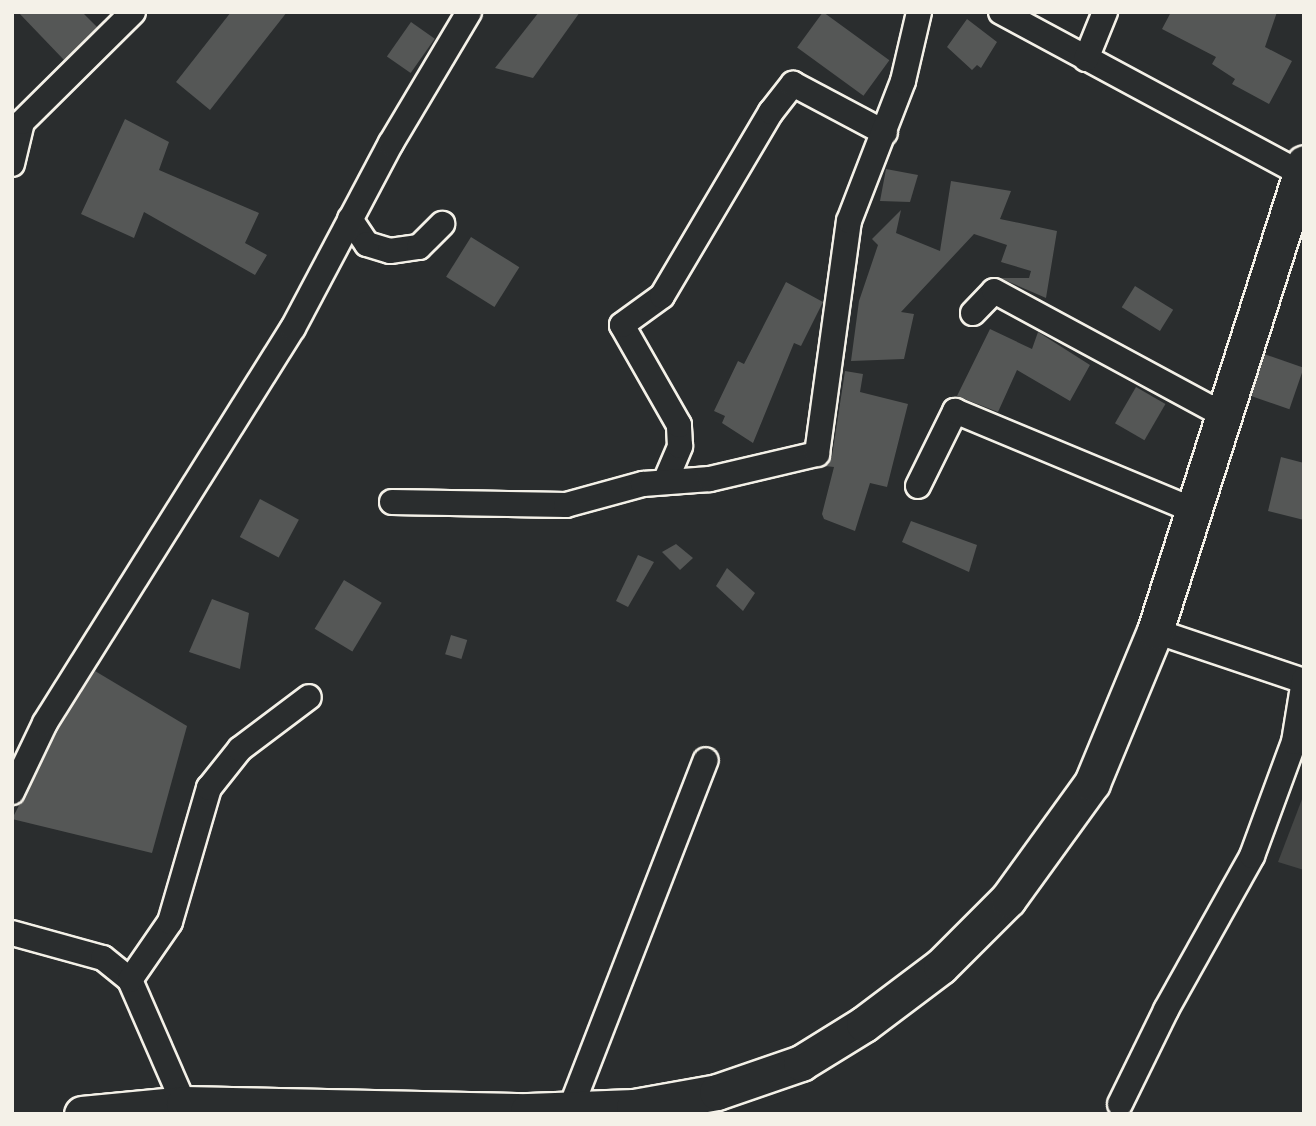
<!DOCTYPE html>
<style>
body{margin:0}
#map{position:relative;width:1316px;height:1126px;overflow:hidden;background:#2a2d2e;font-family:Kalam,sans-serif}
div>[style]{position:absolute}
.green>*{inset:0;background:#444645}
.building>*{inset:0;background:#555756;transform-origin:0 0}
.roads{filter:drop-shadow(2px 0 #f4f1e8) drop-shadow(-2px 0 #f4f1e8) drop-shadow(0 2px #f4f1e8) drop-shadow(0 -2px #f4f1e8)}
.street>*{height:24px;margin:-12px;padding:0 12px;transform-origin:12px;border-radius:12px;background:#2a2d2e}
.secondary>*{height:35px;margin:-17.5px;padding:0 17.5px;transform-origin:17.5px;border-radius:17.5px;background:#2a2d2e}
span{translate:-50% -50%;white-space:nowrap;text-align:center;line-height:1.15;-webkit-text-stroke:6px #2a2d2e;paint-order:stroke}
.frame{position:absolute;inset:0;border:14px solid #f4f1e8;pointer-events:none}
</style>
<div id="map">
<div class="green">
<div style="clip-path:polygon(1304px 794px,1304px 870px,1278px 862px)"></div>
</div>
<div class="building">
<div style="clip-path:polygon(18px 12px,82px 12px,97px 27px,64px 60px)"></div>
<div style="clip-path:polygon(231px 12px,287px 12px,210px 110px,176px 82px)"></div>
<div style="clip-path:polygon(539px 12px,580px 12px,533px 78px,495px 68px)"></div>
<div style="left:823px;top:12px;width:82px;height:44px;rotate:36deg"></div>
<div style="clip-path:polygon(1171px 12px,1277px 12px,1265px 47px,1292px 61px,1269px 104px,1232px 84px,1235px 79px,1212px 64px,1216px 57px,1162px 29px)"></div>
<div style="clip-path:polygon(967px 19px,997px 42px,981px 68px,977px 65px,972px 70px,947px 47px)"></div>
<div style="left:411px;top:22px;width:29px;height:42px;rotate:35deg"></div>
<div style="clip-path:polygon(125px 119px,169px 142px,159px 170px,259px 213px,245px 243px,267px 255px,255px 275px,144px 212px,134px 238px,81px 214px)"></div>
<div style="clip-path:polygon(886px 169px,918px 175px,910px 202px,880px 201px)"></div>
<div style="clip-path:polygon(951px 181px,1011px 191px,1000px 219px,1057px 231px,1046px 298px,1000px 278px,1029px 278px,1031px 271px,1001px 262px,1007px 245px,974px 234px,901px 312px,914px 314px,904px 359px,851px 361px,859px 301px,878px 245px,872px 239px,901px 210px,896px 233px,940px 251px)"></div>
<div style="left:471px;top:237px;width:57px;height:47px;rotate:32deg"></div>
<div style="clip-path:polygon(786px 282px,823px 302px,801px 346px,794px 343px,753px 443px,722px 423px,725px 416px,714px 411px,738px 361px,744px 364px)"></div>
<div style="left:1135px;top:286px;width:45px;height:25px;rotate:32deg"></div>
<div style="clip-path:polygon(990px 329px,1032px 349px,1038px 332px,1090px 365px,1070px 401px,1017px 370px,998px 412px,957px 396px)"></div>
<div style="left:1264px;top:354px;width:42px;height:44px;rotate:19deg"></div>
<div style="clip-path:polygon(845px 371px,863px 374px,860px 392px,908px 404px,887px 487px,870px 483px,855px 531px,824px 519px,822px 514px,834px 467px,825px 466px,832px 456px)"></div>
<div style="left:1136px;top:387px;width:34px;height:42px;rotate:30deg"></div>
<div style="clip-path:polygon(1281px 457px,1304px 463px,1304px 520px,1268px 511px)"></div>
<div style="left:260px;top:499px;width:44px;height:43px;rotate:28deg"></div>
<div style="clip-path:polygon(911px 521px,977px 545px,969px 572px,902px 542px)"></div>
<div style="clip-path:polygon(676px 544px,693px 558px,680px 570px,662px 552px)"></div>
<div style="clip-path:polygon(638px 555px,654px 562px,628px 607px,616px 601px)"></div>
<div style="clip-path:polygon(727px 568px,755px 593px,743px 611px,716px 586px)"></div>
<div style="left:344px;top:580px;width:44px;height:57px;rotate:31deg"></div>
<div style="clip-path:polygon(212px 599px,249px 613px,240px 669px,189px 652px)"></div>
<div style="left:451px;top:635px;width:17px;height:20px;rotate:17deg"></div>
<div style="clip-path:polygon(95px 671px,187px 726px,152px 853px,12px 819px,58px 730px)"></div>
</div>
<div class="roads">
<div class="street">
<div style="left:1001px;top:12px;width:344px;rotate:28.3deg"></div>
<div style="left:1086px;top:59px;width:51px;rotate:-68deg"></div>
<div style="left:12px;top:164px;width:43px;rotate:-76.6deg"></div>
<div style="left:22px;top:122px;width:156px;rotate:-44.7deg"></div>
<div style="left:350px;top:219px;width:30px;rotate:56deg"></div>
<div style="left:367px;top:244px;width:24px;rotate:17deg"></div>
<div style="left:390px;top:251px;width:29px;rotate:-8deg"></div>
<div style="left:419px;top:247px;width:33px;rotate:-45deg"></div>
<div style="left:973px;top:313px;width:30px;rotate:-46deg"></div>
<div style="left:994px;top:291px;width:260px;rotate:28.4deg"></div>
<div style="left:665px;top:482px;width:39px;rotate:-67deg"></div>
<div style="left:680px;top:446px;width:21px;rotate:-93deg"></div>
<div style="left:679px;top:425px;width:115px;rotate:-119.7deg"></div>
<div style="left:622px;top:325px;width:49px;rotate:-35.9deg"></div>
<div style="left:662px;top:296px;width:214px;rotate:-59.4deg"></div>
<div style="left:771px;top:112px;width:36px;rotate:-52deg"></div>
<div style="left:793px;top:84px;width:104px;rotate:28deg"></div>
<div style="left:918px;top:486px;width:84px;rotate:-63.7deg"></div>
<div style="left:955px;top:411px;width:258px;rotate:22.6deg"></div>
<div style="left:392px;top:502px;width:174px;rotate:1deg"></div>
<div style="left:566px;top:505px;width:80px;rotate:-15.3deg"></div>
<div style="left:643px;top:484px;width:67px;rotate:-4.3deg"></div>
<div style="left:710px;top:479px;width:110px;rotate:-13.2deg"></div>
<div style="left:817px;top:454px;width:235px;rotate:-82.2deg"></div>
<div style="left:849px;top:221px;width:150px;rotate:-68.9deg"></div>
<div style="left:903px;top:81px;width:71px;rotate:-76.9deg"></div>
<div style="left:1155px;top:631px;width:157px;rotate:18.6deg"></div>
<div style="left:12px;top:792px;width:76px;rotate:-64.4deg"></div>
<div style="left:45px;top:723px;width:466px;rotate:-57.9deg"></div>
<div style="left:293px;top:328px;width:209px;rotate:-62.1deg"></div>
<div style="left:391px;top:143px;width:152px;rotate:-59.2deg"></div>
<div style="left:12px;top:933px;width:94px;rotate:15.4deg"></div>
<div style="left:103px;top:958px;width:35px;rotate:39deg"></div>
<div style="left:130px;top:980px;width:135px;rotate:66.5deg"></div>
<div style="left:130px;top:980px;width:70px;rotate:-55.4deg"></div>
<div style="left:170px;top:922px;width:140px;rotate:-73.8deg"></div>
<div style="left:209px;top:788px;width:50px;rotate:-51.5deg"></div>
<div style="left:240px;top:749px;width:86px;rotate:-37deg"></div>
<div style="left:1120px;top:1104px;width:105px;rotate:-63.9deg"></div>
<div style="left:1166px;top:1010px;width:176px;rotate:-60.8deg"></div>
<div style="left:1252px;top:856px;width:121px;rotate:-69.8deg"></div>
<div style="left:1294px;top:742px;width:63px;rotate:-80.8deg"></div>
<div style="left:570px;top:1110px;width:375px;rotate:-68.8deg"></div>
</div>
<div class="secondary">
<div style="left:82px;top:1114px;width:102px;rotate:-5.6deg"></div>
<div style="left:184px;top:1104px;width:344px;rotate:1.2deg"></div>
<div style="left:528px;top:1111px;width:106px;rotate:-2.2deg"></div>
<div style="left:634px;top:1107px;width:84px;rotate:-10.2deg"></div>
<div style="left:717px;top:1092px;width:89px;rotate:-19deg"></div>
<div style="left:801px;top:1063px;width:74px;rotate:-31.8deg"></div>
<div style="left:864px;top:1024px;width:96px;rotate:-37deg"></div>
<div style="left:941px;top:966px;width:95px;rotate:-45deg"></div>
<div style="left:1008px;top:899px;width:143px;rotate:-54.1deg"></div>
<div style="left:1092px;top:783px;width:165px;rotate:-67.5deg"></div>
<div style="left:1155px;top:631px;width:491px;rotate:-72.3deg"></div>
</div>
</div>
<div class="frame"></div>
</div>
